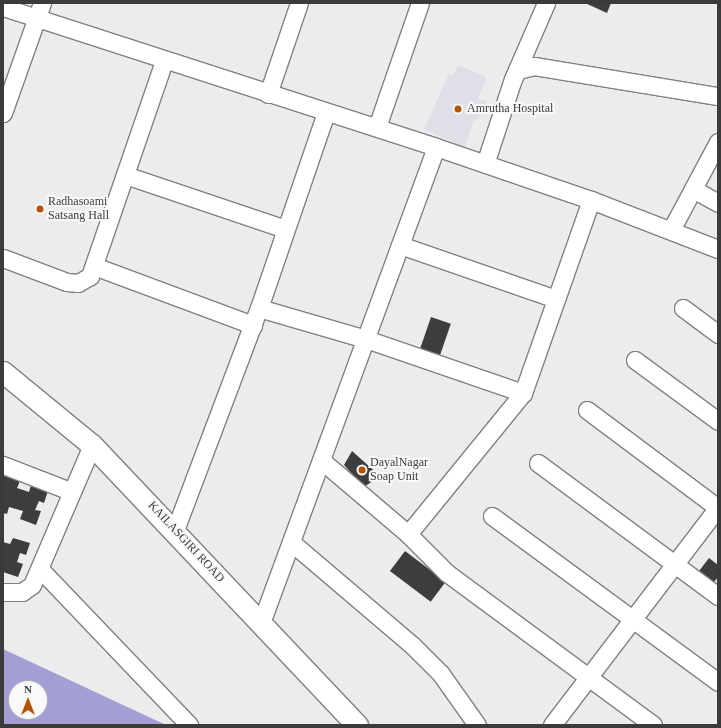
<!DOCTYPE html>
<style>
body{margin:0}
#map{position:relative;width:721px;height:728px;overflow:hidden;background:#ececed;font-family:Georgia,serif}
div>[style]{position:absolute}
.built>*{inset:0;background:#e0dfe8}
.forest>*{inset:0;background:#a39fd5}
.building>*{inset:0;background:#3e3d3d;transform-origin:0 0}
.roads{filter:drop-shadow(1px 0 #818183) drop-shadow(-1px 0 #818183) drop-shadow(0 1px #818183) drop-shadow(0 -1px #818183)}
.minor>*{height:17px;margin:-8.5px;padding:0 8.5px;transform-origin:8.5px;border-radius:8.5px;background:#fff}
.tertiary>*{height:21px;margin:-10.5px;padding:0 10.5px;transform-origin:10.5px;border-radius:10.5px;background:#fff}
.dots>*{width:11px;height:11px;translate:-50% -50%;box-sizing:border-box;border:2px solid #f9f9fb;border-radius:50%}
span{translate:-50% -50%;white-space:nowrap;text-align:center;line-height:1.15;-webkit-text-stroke:4px #f9f9fb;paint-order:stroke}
.poi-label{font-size:12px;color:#3b3b3b}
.left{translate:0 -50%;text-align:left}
.street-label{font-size:12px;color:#3b3b3b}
.frame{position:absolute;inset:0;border:4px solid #3b3b3b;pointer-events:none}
.north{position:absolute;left:8px;top:680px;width:40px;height:40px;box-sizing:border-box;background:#f9f9fb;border:1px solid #adadae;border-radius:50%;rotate:0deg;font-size:11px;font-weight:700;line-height:16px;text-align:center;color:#3b3b3b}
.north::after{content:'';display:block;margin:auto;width:14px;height:18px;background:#b15302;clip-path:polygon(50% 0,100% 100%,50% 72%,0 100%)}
</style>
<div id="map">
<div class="built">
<div style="clip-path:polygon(458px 65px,487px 77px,478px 99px,487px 101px,479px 118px,473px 122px,465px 148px,424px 129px,449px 74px,453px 76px)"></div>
</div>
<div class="forest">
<div style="clip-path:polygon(evenodd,3px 649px,166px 725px,3px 725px,3px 649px,16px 688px,40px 688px,40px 712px,16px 712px,16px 688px)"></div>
</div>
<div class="building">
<div style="clip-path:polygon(585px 3px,611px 3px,607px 13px)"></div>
<div style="left:431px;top:317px;width:21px;height:34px;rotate:19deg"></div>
<div style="clip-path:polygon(352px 451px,380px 476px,364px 487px,344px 465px)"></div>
<div style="clip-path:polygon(4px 476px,20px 481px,17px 488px,29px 492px,31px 485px,48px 491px,44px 503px,39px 501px,35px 510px,41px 511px,36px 525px,20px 519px,23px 511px,9px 507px,7px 514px,3px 513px)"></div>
<div style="clip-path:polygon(13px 538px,30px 543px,26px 555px,20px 553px,17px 562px,23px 564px,18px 577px,3px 572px,3px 542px,10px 544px)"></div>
<div style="left:405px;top:551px;width:51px;height:25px;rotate:37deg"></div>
<div style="clip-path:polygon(709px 558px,718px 565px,718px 577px,711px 586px,696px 575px)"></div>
</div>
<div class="roads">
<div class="minor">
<div style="left:3px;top:7px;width:455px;rotate:17.9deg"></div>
<div style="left:436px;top:147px;width:164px;rotate:18.9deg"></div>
<div style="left:591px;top:200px;width:136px;rotate:21.1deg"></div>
<div style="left:518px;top:70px;width:16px;rotate:-14deg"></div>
<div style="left:534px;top:66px;width:186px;rotate:9.3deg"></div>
<div style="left:268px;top:94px;width:96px;rotate:-71.2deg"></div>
<div style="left:3px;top:113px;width:117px;rotate:-70.5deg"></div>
<div style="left:377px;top:127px;width:131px;rotate:-70.9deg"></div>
<div style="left:485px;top:164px;width:89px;rotate:-71.8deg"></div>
<div style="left:513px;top:79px;width:83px;rotate:-66.5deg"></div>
<div style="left:125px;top:175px;width:169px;rotate:18.6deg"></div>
<div style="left:693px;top:189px;width:29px;rotate:29deg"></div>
<div style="left:591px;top:200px;width:205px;rotate:109.4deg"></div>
<div style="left:523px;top:393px;width:182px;rotate:129.2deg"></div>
<div style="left:408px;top:534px;width:55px;rotate:45deg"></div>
<div style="left:447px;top:573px;width:256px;rotate:36.4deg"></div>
<div style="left:671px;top:230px;width:100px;rotate:-61.9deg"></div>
<div style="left:400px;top:245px;width:165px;rotate:19.1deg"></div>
<div style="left:3px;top:258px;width:68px;rotate:20.6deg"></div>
<div style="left:67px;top:282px;width:11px;rotate:5deg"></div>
<div style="left:78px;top:283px;width:14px;rotate:-30deg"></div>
<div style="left:90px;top:276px;width:227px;rotate:-71deg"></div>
<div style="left:94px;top:266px;width:170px;rotate:20.4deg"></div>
<div style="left:259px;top:308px;width:111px;rotate:16.2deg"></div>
<div style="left:366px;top:339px;width:166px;rotate:19deg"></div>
<div style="left:683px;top:308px;width:44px;rotate:36.6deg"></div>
<div style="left:635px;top:360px;width:103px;rotate:36.3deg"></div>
<div style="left:587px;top:410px;width:164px;rotate:36.8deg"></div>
<div style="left:321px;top:460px;width:114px;rotate:40.4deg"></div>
<div style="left:538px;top:463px;width:224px;rotate:36.5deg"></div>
<div style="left:3px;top:465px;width:72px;rotate:21.2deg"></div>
<div style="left:492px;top:516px;width:280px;rotate:36.3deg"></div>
<div style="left:175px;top:530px;width:237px;rotate:-69.3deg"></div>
<div style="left:259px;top:308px;width:207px;rotate:-71.1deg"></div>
<div style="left:291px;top:542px;width:160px;rotate:40.4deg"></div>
<div style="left:413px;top:646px;width:40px;rotate:45deg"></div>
<div style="left:441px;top:674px;width:62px;rotate:54.8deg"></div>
<div style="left:40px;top:569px;width:216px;rotate:46.3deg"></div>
<div style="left:3px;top:592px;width:19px"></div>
<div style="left:22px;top:592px;width:12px;rotate:-35deg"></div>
<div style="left:32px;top:585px;width:152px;rotate:-66.8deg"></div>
<div style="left:261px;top:623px;width:507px;rotate:-69.81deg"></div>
<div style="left:552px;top:725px;width:274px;rotate:-52.7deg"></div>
</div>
<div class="tertiary">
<div style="left:3px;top:372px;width:115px;rotate:39.4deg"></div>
<div style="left:92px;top:445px;width:386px;rotate:46.6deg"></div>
</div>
</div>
<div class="dots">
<div style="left:458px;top:109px;background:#b15302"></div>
<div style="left:40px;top:209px;background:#b15302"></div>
<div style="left:362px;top:470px;background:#b15302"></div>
</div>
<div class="poi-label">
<span class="left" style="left:467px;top:109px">Amrutha Hospital</span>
<span class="left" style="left:48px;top:209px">Radhasoami<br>Satsang Hall</span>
<span class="left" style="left:370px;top:470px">DayalNagar<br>Soap Unit</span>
</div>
<div class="street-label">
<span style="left:186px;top:542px;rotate:47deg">KAILASGIRI ROAD</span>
</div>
<div class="frame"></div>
<div class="north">N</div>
</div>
